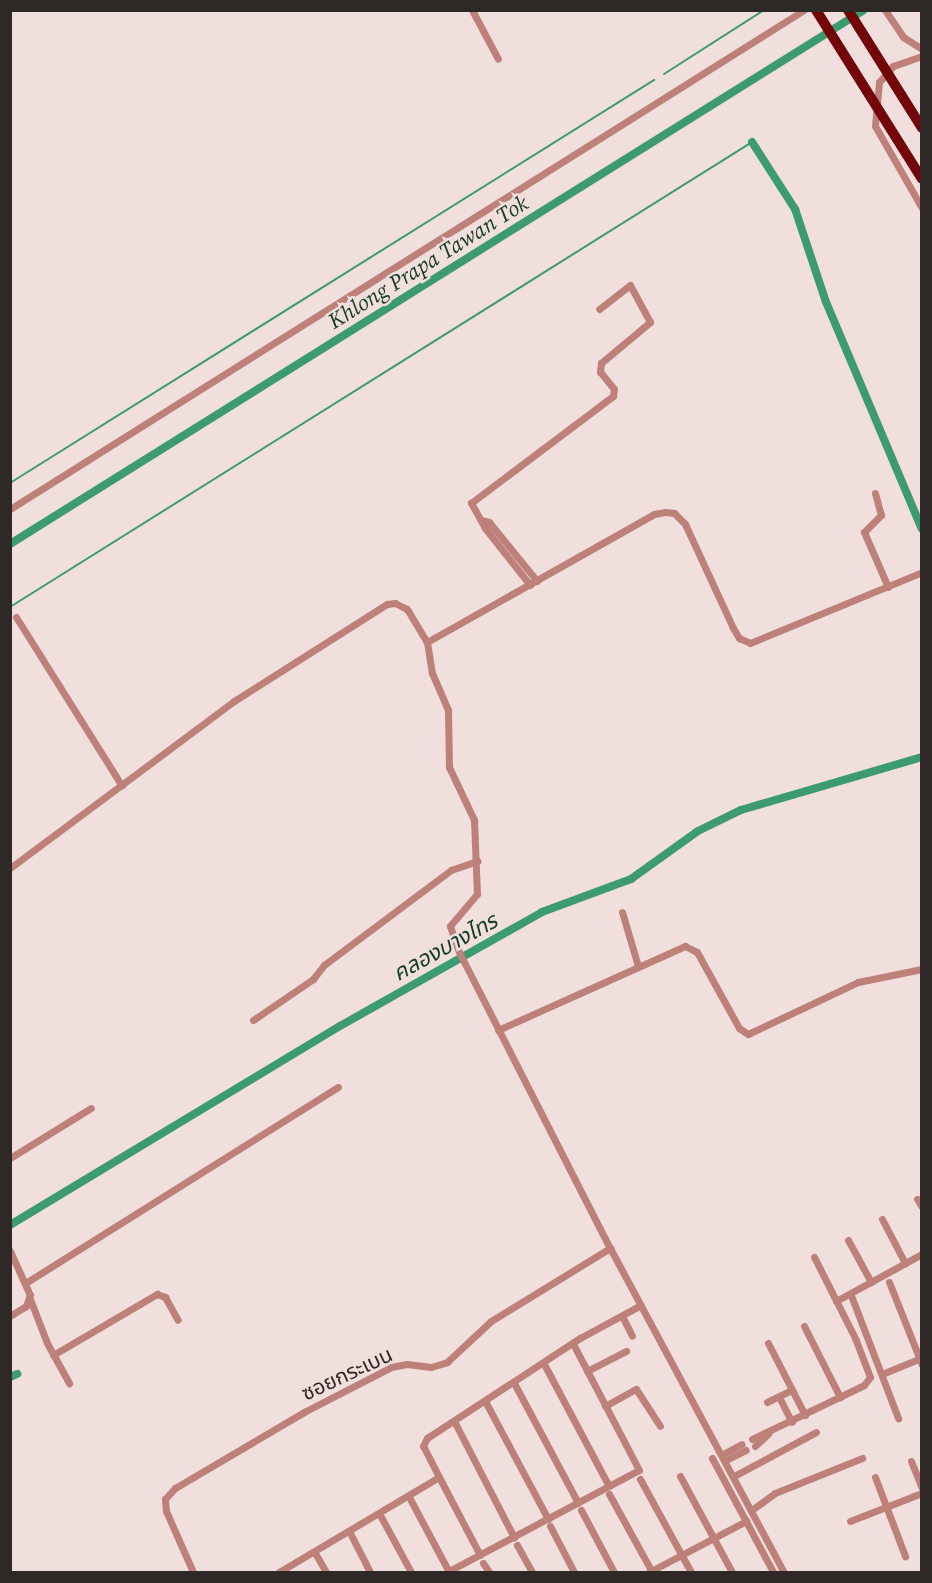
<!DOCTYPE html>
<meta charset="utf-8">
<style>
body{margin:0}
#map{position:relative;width:932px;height:1583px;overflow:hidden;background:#f0dfdd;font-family:"Source Serif 4","Noto Sans Thai",serif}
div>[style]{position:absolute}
.stream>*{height:2px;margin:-1px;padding:0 1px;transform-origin:1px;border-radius:1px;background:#3c9b6f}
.canal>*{height:8px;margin:-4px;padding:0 4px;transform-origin:4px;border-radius:4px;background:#3c9b6f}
.minor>*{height:7px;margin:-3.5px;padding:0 3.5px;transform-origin:3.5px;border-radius:3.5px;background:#be8179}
.highway-bridge>*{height:10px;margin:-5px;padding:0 5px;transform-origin:5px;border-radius:5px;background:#720609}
span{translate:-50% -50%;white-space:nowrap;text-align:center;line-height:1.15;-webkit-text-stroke:5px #f0dfdd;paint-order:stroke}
.street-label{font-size:21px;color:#2e2827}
.water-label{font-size:22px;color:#133b28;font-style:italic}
.frame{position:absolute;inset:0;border:12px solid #2e2827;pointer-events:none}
</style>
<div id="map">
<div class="stream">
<div style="left:664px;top:74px;width:119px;rotate:-32.6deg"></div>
<div style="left:10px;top:483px;width:760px;rotate:-32.04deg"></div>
<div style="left:10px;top:607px;width:876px;rotate:-32.07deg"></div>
</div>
<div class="canal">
<div style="left:752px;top:142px;width:80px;rotate:57.3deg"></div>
<div style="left:795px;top:209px;width:98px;rotate:71.6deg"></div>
<div style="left:826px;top:302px;width:246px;rotate:67.1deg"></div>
<div style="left:10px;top:544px;width:1007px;rotate:-32.02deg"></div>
<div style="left:10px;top:1225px;width:385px;rotate:-31.1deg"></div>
<div style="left:340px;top:1026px;width:232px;rotate:-29.4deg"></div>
<div style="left:542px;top:912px;width:95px;rotate:-20.3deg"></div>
<div style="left:631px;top:879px;width:82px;rotate:-35.6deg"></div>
<div style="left:698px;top:831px;width:48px;rotate:-26deg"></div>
<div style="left:741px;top:810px;width:189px;rotate:-16.3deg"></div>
<div style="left:10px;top:1377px;width:8px;rotate:-23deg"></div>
</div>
<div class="minor">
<div style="left:472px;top:10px;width:55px;rotate:62deg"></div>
<div style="left:885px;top:10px;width:32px;rotate:56deg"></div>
<div style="left:903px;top:37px;width:22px;rotate:32deg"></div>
<div style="left:922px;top:56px;width:31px;rotate:161deg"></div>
<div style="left:893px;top:66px;width:21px;rotate:131deg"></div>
<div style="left:879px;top:82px;width:44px;rotate:95.2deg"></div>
<div style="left:875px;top:126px;width:95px;rotate:60.2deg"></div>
<div style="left:875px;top:493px;width:23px;rotate:75deg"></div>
<div style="left:881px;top:515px;width:24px;rotate:135deg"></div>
<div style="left:864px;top:532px;width:60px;rotate:66.4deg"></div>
<div style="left:10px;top:509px;width:938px;rotate:-32.15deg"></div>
<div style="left:482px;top:520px;width:7px;rotate:16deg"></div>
<div style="left:489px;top:522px;width:76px;rotate:50.9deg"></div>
<div style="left:530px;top:585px;width:73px;rotate:-128.3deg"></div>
<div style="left:485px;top:528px;width:29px;rotate:-119deg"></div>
<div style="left:471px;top:503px;width:178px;rotate:-37deg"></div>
<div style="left:613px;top:396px;width:7px;rotate:-82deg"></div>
<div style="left:614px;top:389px;width:22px;rotate:-129deg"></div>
<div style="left:600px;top:372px;width:9px;rotate:-84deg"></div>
<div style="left:601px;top:363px;width:64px;rotate:-39.9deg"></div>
<div style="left:650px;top:322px;width:42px;rotate:-118.4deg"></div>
<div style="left:630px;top:285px;width:39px;rotate:142deg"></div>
<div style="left:16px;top:617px;width:199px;rotate:57.9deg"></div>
<div style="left:427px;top:642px;width:261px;rotate:-29.4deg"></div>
<div style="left:654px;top:514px;width:11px;rotate:-10deg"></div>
<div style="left:665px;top:512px;width:9px;rotate:6deg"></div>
<div style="left:674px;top:513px;width:16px;rotate:45deg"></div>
<div style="left:685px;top:524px;width:115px;rotate:65.2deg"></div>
<div style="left:733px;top:628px;width:12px;rotate:59deg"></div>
<div style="left:739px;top:638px;width:12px;rotate:24deg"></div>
<div style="left:750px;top:643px;width:186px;rotate:-22.4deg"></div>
<div style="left:10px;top:868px;width:279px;rotate:-36.7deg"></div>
<div style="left:234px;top:701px;width:181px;rotate:-32.4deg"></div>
<div style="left:387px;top:604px;width:8px;rotate:-7deg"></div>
<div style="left:395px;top:603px;width:13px;rotate:27deg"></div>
<div style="left:407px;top:609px;width:39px;rotate:59deg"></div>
<div style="left:427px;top:642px;width:31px;rotate:81deg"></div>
<div style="left:432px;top:673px;width:40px;rotate:66.6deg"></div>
<div style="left:448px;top:710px;width:57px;rotate:89deg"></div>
<div style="left:449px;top:767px;width:59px;rotate:64.7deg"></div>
<div style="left:474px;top:820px;width:74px;rotate:87.7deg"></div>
<div style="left:477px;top:894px;width:42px;rotate:130.2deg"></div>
<div style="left:450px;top:926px;width:28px;rotate:71deg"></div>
<div style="left:459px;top:952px;width:332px;rotate:63deg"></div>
<div style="left:610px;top:1248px;width:368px;rotate:61.8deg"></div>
<div style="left:622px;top:912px;width:56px;rotate:73.5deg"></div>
<div style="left:253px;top:1020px;width:73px;rotate:-34.3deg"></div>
<div style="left:313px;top:979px;width:18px;rotate:-52deg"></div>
<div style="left:324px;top:965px;width:159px;rotate:-36.8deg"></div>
<div style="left:451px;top:870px;width:28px;rotate:-19deg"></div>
<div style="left:498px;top:1030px;width:205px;rotate:-24.2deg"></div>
<div style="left:685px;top:946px;width:13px;rotate:27deg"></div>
<div style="left:697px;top:952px;width:87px;rotate:61.1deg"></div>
<div style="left:739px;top:1028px;width:11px;rotate:34deg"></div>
<div style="left:748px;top:1034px;width:122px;rotate:-25.3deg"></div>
<div style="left:858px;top:982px;width:65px;rotate:-11.5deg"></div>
<div style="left:10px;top:1158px;width:95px;rotate:-31.7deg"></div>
<div style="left:917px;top:1199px;width:9px;rotate:58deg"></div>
<div style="left:882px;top:1219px;width:50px;rotate:62.4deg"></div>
<div style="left:848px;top:1240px;width:48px;rotate:61.3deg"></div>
<div style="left:10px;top:1251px;width:48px;rotate:65.6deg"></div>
<div style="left:30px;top:1295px;width:12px;rotate:110deg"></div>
<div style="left:26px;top:1306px;width:19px;rotate:148deg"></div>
<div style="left:27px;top:1282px;width:367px;rotate:-32.1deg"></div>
<div style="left:889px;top:1282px;width:89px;rotate:68.3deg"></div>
<div style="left:852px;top:1298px;width:129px;rotate:69deg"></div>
<div style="left:30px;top:1299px;width:47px;rotate:68.9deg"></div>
<div style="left:47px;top:1343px;width:46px;rotate:61.2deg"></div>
<div style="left:836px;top:1301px;width:98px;rotate:-28.7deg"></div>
<div style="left:622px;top:1316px;width:22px;rotate:63deg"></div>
<div style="left:804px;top:1326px;width:80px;rotate:63.1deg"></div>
<div style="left:768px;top:1343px;width:81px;rotate:62.8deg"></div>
<div style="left:53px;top:1355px;width:121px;rotate:-30.4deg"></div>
<div style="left:157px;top:1294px;width:9px;rotate:21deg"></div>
<div style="left:165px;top:1297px;width:26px;rotate:61deg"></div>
<div style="left:544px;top:1364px;width:138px;rotate:62deg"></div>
<div style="left:587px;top:1371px;width:44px;rotate:-27.1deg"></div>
<div style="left:882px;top:1374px;width:42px;rotate:-22.3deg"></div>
<div style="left:514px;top:1383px;width:136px;rotate:61.9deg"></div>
<div style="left:779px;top:1397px;width:28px;rotate:63deg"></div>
<div style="left:485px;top:1401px;width:134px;rotate:61.9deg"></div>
<div style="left:767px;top:1402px;width:28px;rotate:-26deg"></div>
<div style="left:605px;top:1406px;width:35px;rotate:-29deg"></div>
<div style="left:636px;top:1389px;width:44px;rotate:57deg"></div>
<div style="left:454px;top:1421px;width:131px;rotate:62.7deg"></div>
<div style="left:752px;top:1439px;width:124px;rotate:-25.7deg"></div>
<div style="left:864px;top:1385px;width:10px;rotate:-53deg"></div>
<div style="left:870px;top:1377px;width:40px;rotate:-111deg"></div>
<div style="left:856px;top:1340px;width:93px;rotate:-116.8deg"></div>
<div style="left:755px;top:1446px;width:18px;rotate:-43deg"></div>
<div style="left:723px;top:1454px;width:21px;rotate:-28deg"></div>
<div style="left:712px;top:1458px;width:129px;rotate:61.8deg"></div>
<div style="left:726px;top:1460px;width:22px;rotate:-27deg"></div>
<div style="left:911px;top:1461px;width:29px;rotate:68deg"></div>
<div style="left:680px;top:1476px;width:109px;rotate:61.6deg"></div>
<div style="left:734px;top:1476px;width:93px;rotate:-28.2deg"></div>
<div style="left:439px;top:1477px;width:88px;rotate:62.3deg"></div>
<div style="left:875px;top:1477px;width:85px;rotate:69.2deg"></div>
<div style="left:640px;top:1479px;width:106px;rotate:61.3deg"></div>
<div style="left:609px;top:1494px;width:89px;rotate:61.1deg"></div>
<div style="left:409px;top:1497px;width:85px;rotate:61.9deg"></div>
<div style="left:753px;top:1509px;width:27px;rotate:-36deg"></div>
<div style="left:775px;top:1493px;width:94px;rotate:-21.9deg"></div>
<div style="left:581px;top:1510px;width:70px;rotate:62deg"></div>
<div style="left:380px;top:1515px;width:65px;rotate:61.5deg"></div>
<div style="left:850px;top:1521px;width:77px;rotate:-21.3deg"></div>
<div style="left:550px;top:1526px;width:52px;rotate:62.4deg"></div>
<div style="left:349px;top:1531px;width:46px;rotate:62.9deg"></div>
<div style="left:517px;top:1545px;width:31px;rotate:61deg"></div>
<div style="left:315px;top:1553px;width:22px;rotate:60deg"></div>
<div style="left:483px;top:1563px;width:11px;rotate:56deg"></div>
<div style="left:193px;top:1572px;width:67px;rotate:-113.9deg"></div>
<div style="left:166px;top:1511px;width:12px;rotate:-95deg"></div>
<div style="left:165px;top:1499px;width:15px;rotate:-48deg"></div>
<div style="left:175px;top:1488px;width:150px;rotate:-30.5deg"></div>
<div style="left:304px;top:1412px;width:98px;rotate:-27.3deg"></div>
<div style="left:391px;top:1367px;width:16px;rotate:-11deg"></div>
<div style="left:407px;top:1364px;width:24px;rotate:7deg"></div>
<div style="left:431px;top:1367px;width:17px;rotate:-17deg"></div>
<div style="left:447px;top:1362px;width:60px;rotate:-43deg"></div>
<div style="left:491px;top:1321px;width:140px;rotate:-31.5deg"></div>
<div style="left:279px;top:1572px;width:186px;rotate:-30.7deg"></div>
<div style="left:439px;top:1477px;width:35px;rotate:-117deg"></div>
<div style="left:423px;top:1446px;width:9px;rotate:-63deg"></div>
<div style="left:427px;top:1438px;width:183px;rotate:-33.2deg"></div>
<div style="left:580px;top:1338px;width:69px;rotate:-28.4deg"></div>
<div style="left:447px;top:1572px;width:217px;rotate:-28deg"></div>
<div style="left:639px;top:1470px;width:142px;rotate:-117.6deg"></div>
<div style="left:649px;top:1572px;width:110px;rotate:-27.7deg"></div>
</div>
<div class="highway-bridge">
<div style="left:816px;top:10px;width:199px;rotate:57.9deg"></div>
<div style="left:848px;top:10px;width:139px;rotate:57.9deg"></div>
</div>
<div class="street-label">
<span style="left:347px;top:1374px;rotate:-25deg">ซอยกระเบน</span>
</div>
<div class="water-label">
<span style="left:428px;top:262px;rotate:-32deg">Khlong Prapa Tawan Tok</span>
<span style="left:445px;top:947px;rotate:-29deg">คลองบางไทร</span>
</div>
<div class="frame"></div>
</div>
